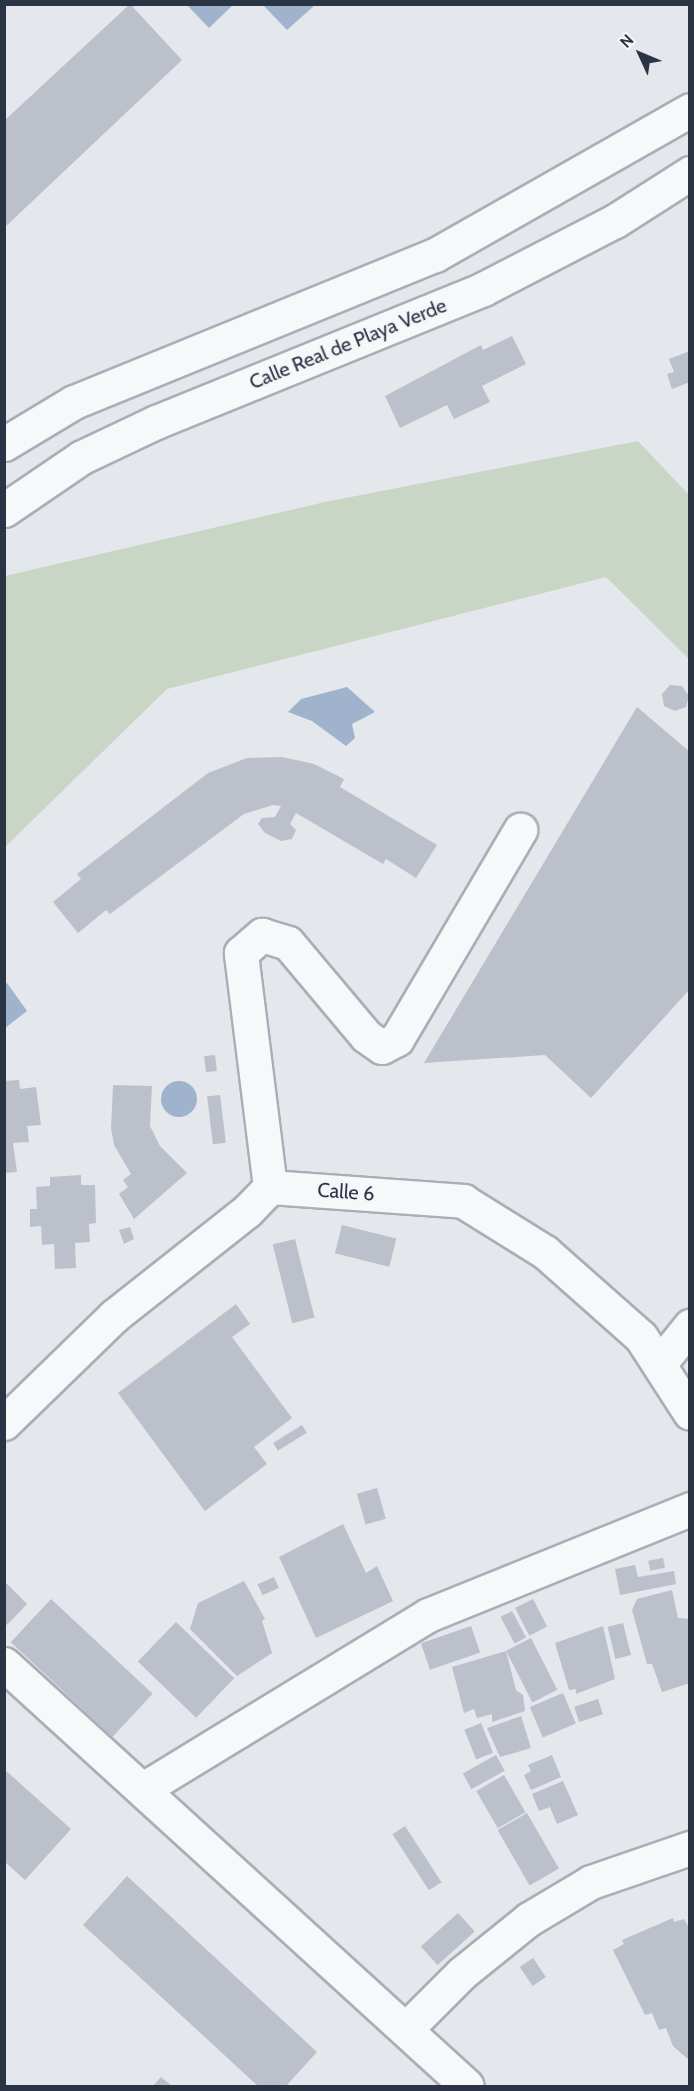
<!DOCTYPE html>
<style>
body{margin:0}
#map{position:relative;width:694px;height:2091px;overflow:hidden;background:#e4e7ec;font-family:Cabin,sans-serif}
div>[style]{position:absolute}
.green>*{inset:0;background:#c9d6c5}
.water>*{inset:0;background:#9fb4cc}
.round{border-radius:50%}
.building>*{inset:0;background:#bbc0ca;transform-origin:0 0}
.roads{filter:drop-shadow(2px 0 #a9aeb7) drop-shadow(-2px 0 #a9aeb7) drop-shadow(0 2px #a9aeb7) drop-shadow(0 -2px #a9aeb7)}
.minor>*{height:33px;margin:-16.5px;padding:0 16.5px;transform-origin:16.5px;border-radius:16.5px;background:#f7f8fa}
span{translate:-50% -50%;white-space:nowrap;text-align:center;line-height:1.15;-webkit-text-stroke:4.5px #f4f6f9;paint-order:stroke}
.street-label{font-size:20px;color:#2b3445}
.frame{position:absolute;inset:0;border:6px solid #2b3445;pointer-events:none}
.north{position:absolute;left:610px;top:24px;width:60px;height:60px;-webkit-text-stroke:4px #f4f6f9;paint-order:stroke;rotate:314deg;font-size:16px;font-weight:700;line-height:24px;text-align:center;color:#2b3445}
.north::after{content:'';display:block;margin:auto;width:21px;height:27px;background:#2b3445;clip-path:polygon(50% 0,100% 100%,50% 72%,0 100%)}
</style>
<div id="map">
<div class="green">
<div style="clip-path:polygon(638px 441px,689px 495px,689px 659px,606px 577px,167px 689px,5px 847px,5px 576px,325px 502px)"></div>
</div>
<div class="water">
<div style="clip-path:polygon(187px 5px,233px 5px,209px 28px)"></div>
<div style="clip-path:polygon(263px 5px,315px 5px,287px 30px)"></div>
<div style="clip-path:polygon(347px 687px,375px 712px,352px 724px,355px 738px,346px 746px,312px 721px,288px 712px,301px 699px)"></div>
<div style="clip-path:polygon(7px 983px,27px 1011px,5px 1028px,5px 984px)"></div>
<div class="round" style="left:161px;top:1081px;width:36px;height:36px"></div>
</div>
<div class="building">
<div style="clip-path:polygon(130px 4px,182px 60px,4px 228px,4px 121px)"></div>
<div style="clip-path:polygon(512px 336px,526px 364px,482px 386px,490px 402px,454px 419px,447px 405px,400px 428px,385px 396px,481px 345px,483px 350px)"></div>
<div style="clip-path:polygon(690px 351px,690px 382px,672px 389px,667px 374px,674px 372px,669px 359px)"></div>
<div style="clip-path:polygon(670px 685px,682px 686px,689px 696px,686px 707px,675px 711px,664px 706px,662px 694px)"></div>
<div style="clip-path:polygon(637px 707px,690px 752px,690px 989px,591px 1098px,545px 1055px,424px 1063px)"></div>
<div style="clip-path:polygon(282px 757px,314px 764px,344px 779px,340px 787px,437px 845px,416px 878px,386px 859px,383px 864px,296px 813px,290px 824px,296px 830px,292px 839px,281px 841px,265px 833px,258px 824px,262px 818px,275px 817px,281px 806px,273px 805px,244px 814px,110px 914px,106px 910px,78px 933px,53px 902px,81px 879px,77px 874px,208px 773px,247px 758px)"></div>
<div style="left:215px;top:1055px;width:16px;height:11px;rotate:83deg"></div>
<div style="clip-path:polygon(19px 1080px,20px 1089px,36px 1087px,41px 1125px,27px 1126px,29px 1142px,13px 1143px,17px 1172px,4px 1173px,4px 1081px)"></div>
<div style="clip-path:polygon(113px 1085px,152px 1086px,150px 1126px,160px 1146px,187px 1173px,134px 1219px,119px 1194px,128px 1187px,123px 1180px,131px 1174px,114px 1145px,111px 1128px)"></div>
<div style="left:220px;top:1095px;width:48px;height:13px;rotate:83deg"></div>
<div style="clip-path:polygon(81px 1175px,81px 1185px,95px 1185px,96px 1223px,89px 1224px,90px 1242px,75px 1243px,76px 1268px,55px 1269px,54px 1244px,42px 1245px,41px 1226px,30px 1227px,30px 1209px,37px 1209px,36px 1187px,50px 1186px,50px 1177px)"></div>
<div style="left:342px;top:1225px;width:56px;height:29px;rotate:14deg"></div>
<div style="clip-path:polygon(130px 1227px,134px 1239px,124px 1244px,119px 1230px)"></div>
<div style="left:295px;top:1239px;width:81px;height:23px;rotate:76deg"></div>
<div style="clip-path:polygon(236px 1304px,250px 1324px,232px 1337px,292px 1418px,254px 1447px,267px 1464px,205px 1511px,118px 1393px)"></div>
<div style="left:302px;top:1425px;width:9px;height:34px;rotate:58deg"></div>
<div style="left:377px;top:1488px;width:32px;height:21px;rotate:74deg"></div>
<div style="clip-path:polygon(343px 1524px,366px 1573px,377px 1566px,393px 1601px,316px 1638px,279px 1557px)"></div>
<div style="left:663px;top:1558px;width:10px;height:15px;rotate:79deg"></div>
<div style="clip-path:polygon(635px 1565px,638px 1577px,674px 1571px,676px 1584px,620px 1595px,615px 1569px)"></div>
<div style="left:274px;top:1577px;width:12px;height:18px;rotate:66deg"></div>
<div style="clip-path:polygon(244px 1581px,265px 1619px,262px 1621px,272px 1653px,237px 1676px,190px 1629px,198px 1603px)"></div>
<div style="clip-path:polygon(6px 1583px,27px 1604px,7px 1625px,4px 1622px)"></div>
<div style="clip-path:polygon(672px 1590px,678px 1618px,690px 1619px,690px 1683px,662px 1692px,652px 1664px,647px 1664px,632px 1610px,637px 1599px)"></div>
<div style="left:51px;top:1599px;width:139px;height:59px;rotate:43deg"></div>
<div style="left:533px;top:1599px;width:31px;height:20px;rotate:63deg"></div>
<div style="left:512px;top:1611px;width:30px;height:13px;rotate:62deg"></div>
<div style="left:176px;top:1622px;width:81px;height:55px;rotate:44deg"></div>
<div style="left:623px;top:1623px;width:33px;height:16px;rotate:76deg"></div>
<div style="left:471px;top:1626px;width:28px;height:53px;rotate:71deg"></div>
<div style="clip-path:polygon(603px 1626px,615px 1679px,576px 1694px,576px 1689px,569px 1690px,555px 1643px)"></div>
<div style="left:531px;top:1638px;width:58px;height:28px;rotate:63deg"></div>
<div style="clip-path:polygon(506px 1651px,516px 1690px,523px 1695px,525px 1711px,492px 1722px,492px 1714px,477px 1718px,474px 1709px,464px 1713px,452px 1667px)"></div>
<div style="left:563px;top:1693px;width:33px;height:36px;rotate:67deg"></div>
<div style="left:598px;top:1699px;width:16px;height:25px;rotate:72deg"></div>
<div style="clip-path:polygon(521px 1716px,531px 1748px,500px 1757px,487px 1728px)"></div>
<div style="left:481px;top:1723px;width:32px;height:18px;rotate:68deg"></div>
<div style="left:496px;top:1755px;width:18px;height:38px;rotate:61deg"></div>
<div style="clip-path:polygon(552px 1755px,561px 1777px,531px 1790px,524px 1775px,531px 1771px,528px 1765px)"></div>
<div style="clip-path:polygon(4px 1769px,71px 1829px,25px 1880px,4px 1861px)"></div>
<div style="left:504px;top:1775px;width:43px;height:32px;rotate:60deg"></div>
<div style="clip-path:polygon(563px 1781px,578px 1815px,557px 1824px,550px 1807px,539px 1811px,532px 1794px)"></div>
<div style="left:527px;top:1813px;width:64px;height:34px;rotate:60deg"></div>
<div style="left:405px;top:1826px;width:67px;height:15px;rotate:57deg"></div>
<div style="clip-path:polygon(127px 1876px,317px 2052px,286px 2086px,258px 2086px,83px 1925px)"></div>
<div style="left:458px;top:1913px;width:25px;height:50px;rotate:48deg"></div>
<div style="clip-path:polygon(673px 1918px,674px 1922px,684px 1919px,690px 1929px,690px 2061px,673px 2046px,666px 2028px,659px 2030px,652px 2013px,645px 2015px,613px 1950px,624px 1944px,622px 1940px)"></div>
<div style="left:533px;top:1958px;width:23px;height:16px;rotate:56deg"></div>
<div style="clip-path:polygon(161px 2077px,172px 2086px,153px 2086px)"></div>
</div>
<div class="roads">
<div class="minor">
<div style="left:4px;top:444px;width:82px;rotate:-31deg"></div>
<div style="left:74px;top:402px;width:390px;rotate:-22.2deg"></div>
<div style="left:435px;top:255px;width:293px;rotate:-29.6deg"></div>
<div style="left:4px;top:510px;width:94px;rotate:-34.2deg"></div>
<div style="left:82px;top:457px;width:82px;rotate:-25.3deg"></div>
<div style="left:156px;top:422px;width:353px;rotate:-22.1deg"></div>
<div style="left:483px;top:289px;width:148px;rotate:-27.3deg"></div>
<div style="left:615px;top:221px;width:89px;rotate:-32.6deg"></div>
<div style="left:270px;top:1187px;width:236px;rotate:-97.1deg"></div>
<div style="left:241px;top:953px;width:28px;rotate:-41deg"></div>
<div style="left:262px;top:935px;width:27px;rotate:17deg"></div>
<div style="left:288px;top:943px;width:121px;rotate:50deg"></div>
<div style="left:366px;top:1036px;width:19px;rotate:35deg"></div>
<div style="left:382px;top:1047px;width:17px;rotate:-28deg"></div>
<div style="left:397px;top:1039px;width:243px;rotate:-59.5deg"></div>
<div style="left:660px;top:1363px;width:48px;rotate:-51deg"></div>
<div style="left:4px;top:1423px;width:153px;rotate:-44.2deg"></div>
<div style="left:114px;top:1316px;width:169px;rotate:-38.3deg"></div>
<div style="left:247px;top:1211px;width:33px;rotate:-46deg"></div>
<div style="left:270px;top:1187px;width:194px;rotate:4.1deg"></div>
<div style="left:463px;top:1201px;width:97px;rotate:31.9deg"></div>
<div style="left:545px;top:1252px;width:128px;rotate:41.5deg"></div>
<div style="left:641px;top:1337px;width:90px;rotate:57.2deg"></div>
<div style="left:4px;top:1664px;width:626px;rotate:42.35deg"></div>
<div style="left:143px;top:1789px;width:334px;rotate:-31.4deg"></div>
<div style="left:428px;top:1615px;width:283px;rotate:-22deg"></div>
<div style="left:406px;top:2029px;width:79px;rotate:-45deg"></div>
<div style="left:462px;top:1973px;width:86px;rotate:-38.9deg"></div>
<div style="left:529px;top:1919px;width:72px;rotate:-30.8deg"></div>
<div style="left:591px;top:1882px;width:105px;rotate:-19deg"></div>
</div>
</div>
<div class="street-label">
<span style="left:348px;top:344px;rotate:-22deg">Calle Real de Playa Verde</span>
<span style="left:346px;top:1192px;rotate:4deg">Calle 6</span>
</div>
<div class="frame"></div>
<div class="north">N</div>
</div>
